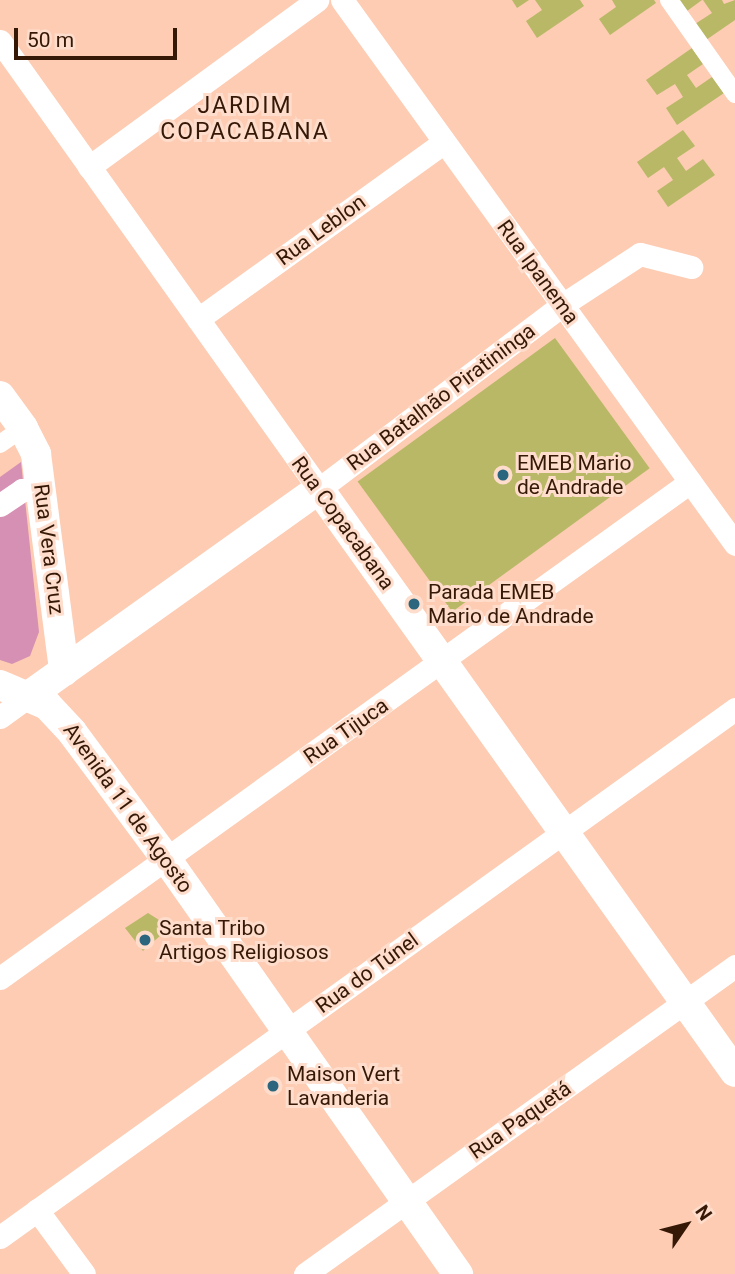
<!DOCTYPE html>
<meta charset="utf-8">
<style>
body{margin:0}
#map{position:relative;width:735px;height:1274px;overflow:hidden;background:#fdccb3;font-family:Roboto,sans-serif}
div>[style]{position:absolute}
.green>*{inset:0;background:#d690b3}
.building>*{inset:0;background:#b8b866;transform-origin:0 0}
.pedestrian>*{height:18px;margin:-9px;padding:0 9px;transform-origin:9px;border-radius:9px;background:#fff}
.minor>*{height:23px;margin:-11.5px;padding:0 11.5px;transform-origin:11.5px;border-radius:11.5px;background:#fff}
.tertiary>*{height:30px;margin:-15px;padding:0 15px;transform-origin:15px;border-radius:15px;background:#fff}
.dots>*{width:19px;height:19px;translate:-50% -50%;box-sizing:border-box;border:4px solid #feddcc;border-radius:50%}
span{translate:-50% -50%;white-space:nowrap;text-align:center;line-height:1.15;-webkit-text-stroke:6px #feddcc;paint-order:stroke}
.street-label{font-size:21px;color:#361807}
.poi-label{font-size:21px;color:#361807}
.left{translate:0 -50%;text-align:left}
.neighbourhood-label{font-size:23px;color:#361807;letter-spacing:2px}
.north{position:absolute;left:651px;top:1190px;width:70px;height:70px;-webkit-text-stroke:5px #feddcc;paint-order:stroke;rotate:55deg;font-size:19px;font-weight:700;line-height:28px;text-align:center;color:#361807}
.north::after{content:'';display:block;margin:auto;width:24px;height:32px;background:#361807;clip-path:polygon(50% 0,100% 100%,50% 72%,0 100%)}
.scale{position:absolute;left:14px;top:28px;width:163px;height:32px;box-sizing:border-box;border:4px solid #361807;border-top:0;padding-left:9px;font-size:21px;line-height:24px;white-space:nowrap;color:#361807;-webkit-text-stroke:5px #feddcc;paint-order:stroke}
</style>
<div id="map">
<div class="green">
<div style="clip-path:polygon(21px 462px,39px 632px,30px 656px,12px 664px,0 660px,0 477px)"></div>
</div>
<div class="building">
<div style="clip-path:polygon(512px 0,529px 0,517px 8px)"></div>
<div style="clip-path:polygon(535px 0,580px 0,584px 6px,537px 38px,526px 21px,542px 10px)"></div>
<div style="clip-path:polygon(612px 0,654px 0,656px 3px,610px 35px,599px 19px,616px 7px)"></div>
<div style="clip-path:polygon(679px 0,702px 0,687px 11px)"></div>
<div style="clip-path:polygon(703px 0,722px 0,724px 4px,735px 0,735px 20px,706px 40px,695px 24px,712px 13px)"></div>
<div style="clip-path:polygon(692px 48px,703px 64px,687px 75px,696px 88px,712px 77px,724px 93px,677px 125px,666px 108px,683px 97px,675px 84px,657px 95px,646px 80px)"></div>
<div style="clip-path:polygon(683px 130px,695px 146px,677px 158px,686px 171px,703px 159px,715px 175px,668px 207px,657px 191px,673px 180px,664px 167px,648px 178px,637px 162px)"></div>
<div style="left:555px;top:338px;width:161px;height:244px;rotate:54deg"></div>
<div style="clip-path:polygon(148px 913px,170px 927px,143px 951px,125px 928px)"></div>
</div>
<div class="pedestrian">
<div style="left:669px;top:0;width:115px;rotate:54.9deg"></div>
<div style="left:0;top:444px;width:28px;rotate:-35deg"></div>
</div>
<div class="minor">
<div style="left:342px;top:0;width:671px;rotate:54.15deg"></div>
<div style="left:0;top:41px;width:550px;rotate:54.55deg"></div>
<div style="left:319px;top:489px;width:305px;rotate:-37.1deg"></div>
<div style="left:562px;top:305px;width:93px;rotate:-33.2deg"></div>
<div style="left:640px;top:254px;width:53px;rotate:14.3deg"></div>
<div style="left:89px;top:167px;width:283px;rotate:-36.2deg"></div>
<div style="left:198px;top:319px;width:303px;rotate:-35.7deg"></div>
<div style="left:0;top:505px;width:27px;rotate:-34deg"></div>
<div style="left:22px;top:490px;width:21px;rotate:-3deg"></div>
<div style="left:0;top:717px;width:37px;rotate:-36deg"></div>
<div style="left:0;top:978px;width:850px;rotate:-35.71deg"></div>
<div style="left:37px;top:1210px;width:79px;rotate:53.7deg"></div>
<div style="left:0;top:1237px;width:905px;rotate:-35.69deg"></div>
<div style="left:305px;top:1274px;width:529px;rotate:-35.61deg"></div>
</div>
<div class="tertiary">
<div style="left:0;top:396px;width:39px;rotate:54deg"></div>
<div style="left:23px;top:428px;width:29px;rotate:63deg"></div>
<div style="left:36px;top:454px;width:219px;rotate:82.6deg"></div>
<div style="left:0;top:685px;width:51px;rotate:23.1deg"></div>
<div style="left:47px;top:705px;width:37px;rotate:47deg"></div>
<div style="left:72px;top:732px;width:156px;rotate:53.4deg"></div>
<div style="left:165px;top:857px;width:510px;rotate:54.91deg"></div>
<div style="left:30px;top:695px;width:355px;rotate:-35.5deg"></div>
<div style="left:319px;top:489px;width:716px;rotate:54.49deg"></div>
</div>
<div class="dots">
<div style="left:503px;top:475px;background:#2b657e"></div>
<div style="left:414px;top:604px;background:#2b657e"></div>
<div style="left:145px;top:940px;background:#2b657e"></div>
<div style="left:273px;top:1086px;background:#2b657e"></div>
</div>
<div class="street-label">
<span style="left:321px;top:230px;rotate:-36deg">Rua Leblon</span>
<span style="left:538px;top:272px;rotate:54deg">Rua Ipanema</span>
<span style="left:441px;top:397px;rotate:-37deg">Rua Batalhão Piratininga</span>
<span style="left:343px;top:523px;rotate:54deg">Rua Copacabana</span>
<span style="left:49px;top:549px;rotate:83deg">Rua Vera Cruz</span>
<span style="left:346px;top:731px;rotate:-35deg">Rua Tijuca</span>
<span style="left:128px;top:808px;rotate:54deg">Avenida 11 de Agosto</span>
<span style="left:367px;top:973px;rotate:-36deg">Rua do Túnel</span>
<span style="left:520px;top:1120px;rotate:-35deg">Rua Paquetá</span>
</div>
<div class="poi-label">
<span class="left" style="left:517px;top:475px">EMEB Mario<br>de Andrade</span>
<span class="left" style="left:428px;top:604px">Parada EMEB<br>Mario de Andrade</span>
<span class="left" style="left:159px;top:940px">Santa Tribo<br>Artigos Religiosos</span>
<span class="left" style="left:287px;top:1086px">Maison Vert<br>Lavanderia</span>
</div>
<div class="neighbourhood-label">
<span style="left:245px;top:119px">JARDIM<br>COPACABANA</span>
</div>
<div class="north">N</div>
<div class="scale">50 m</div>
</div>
